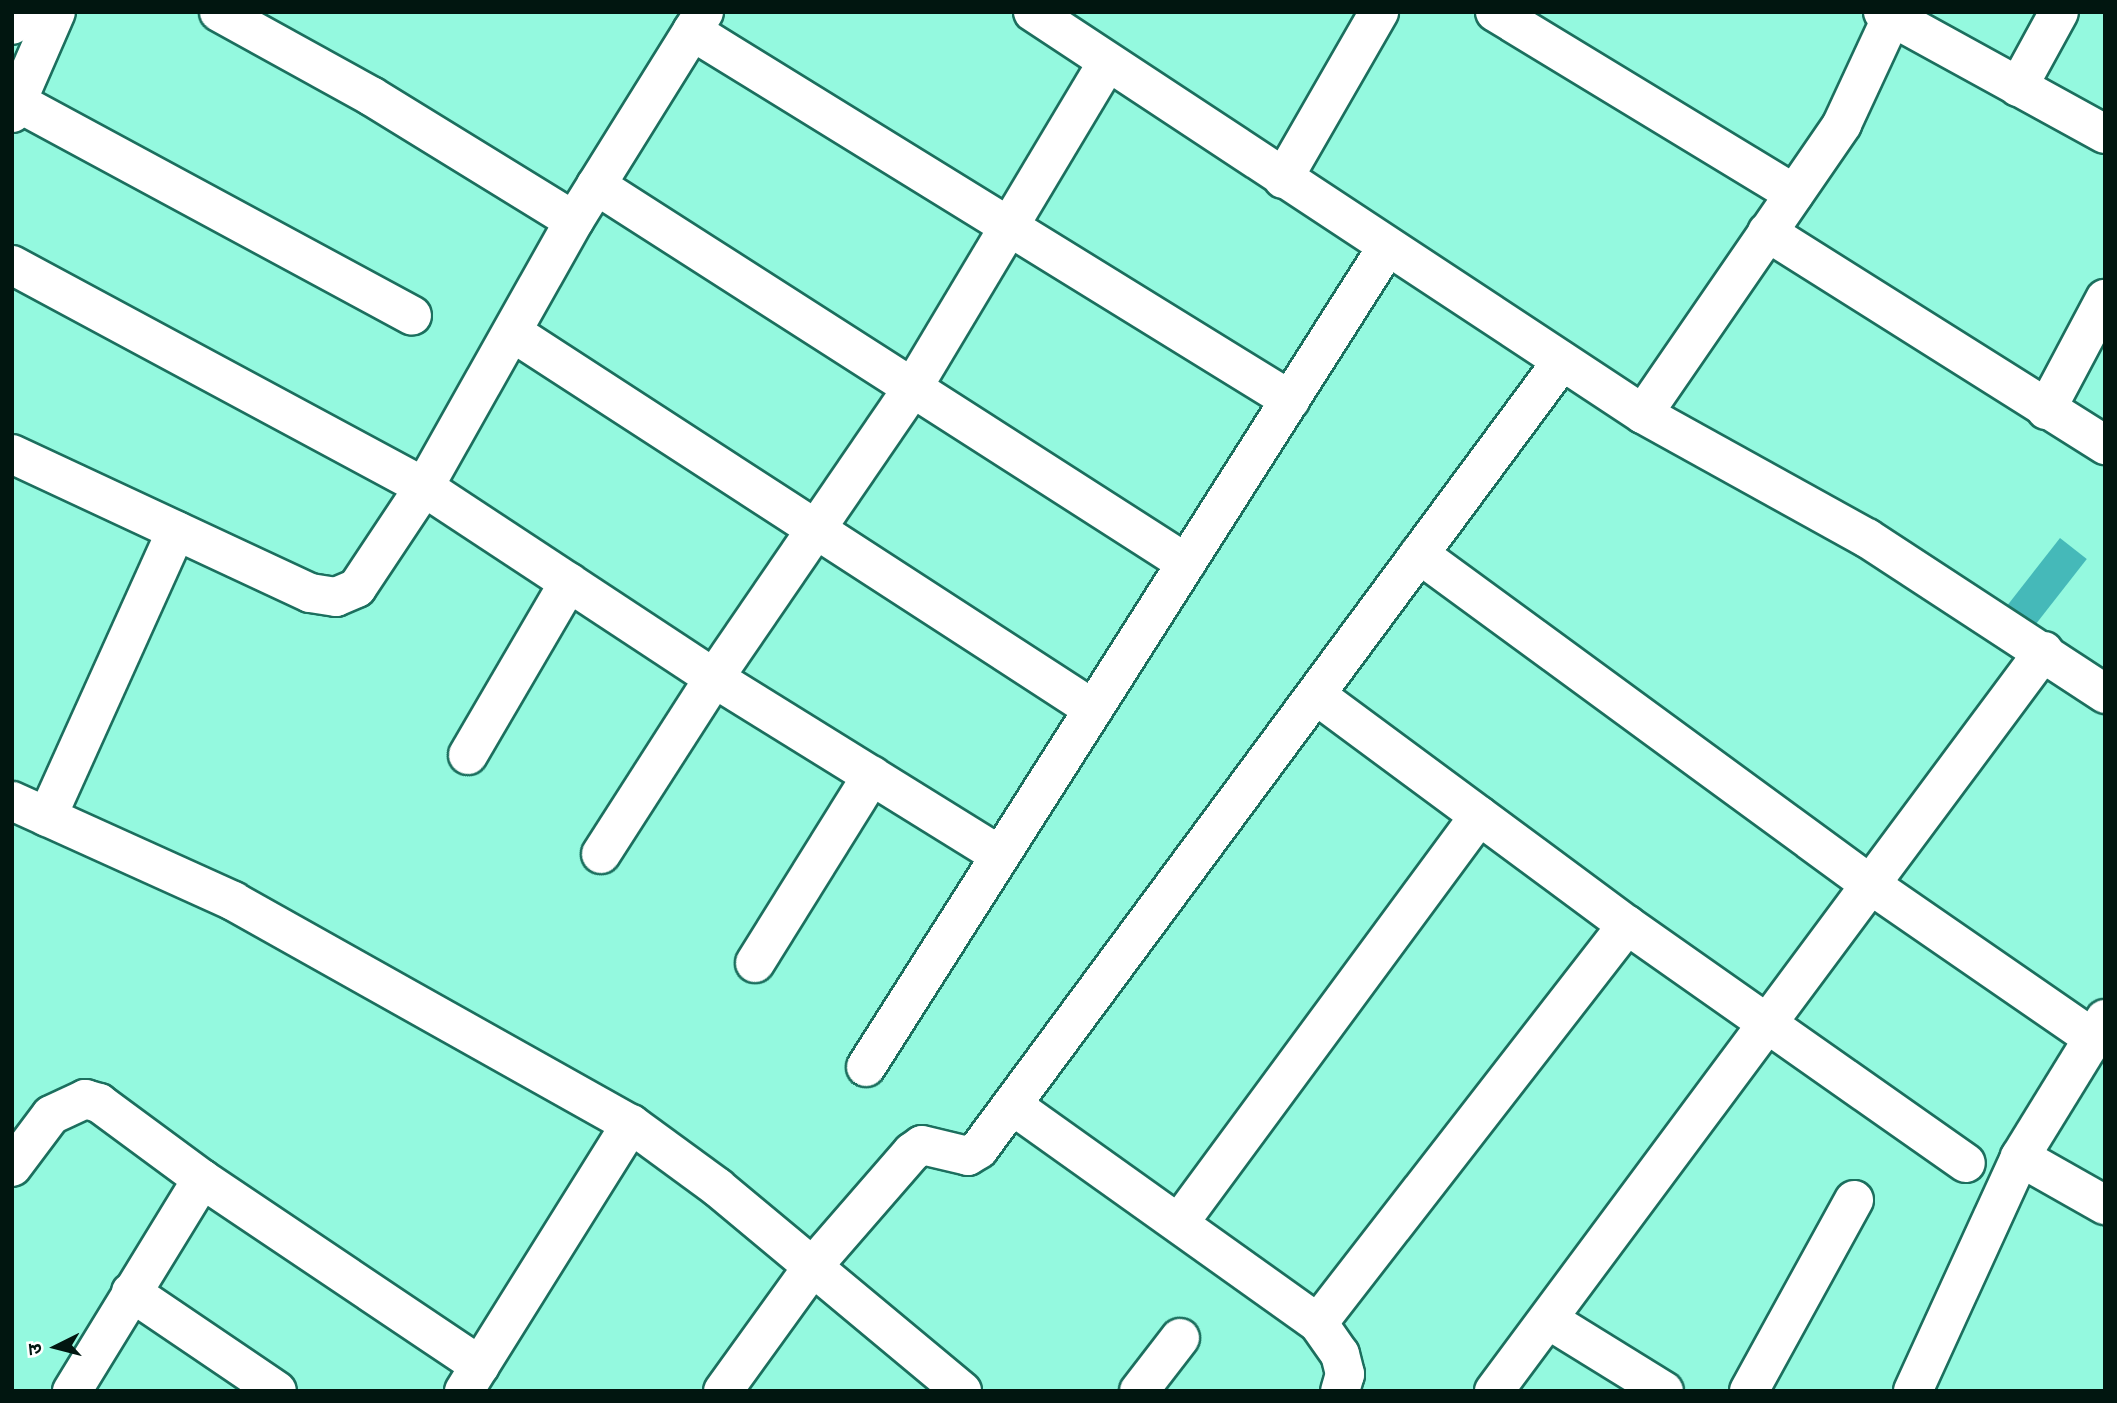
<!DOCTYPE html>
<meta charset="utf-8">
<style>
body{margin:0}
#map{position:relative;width:2117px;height:1403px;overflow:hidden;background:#94f9df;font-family:"Roboto Serif","Noto Sans Devanagari",serif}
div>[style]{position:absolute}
.building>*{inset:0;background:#45b9b9;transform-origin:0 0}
.roads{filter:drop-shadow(2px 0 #1c6f5e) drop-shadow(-2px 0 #1c6f5e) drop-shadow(0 2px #1c6f5e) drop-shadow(0 -2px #1c6f5e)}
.street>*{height:38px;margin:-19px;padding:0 19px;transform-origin:19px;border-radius:19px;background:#fff}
.secondary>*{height:38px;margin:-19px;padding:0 19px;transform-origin:19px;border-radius:19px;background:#fff}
span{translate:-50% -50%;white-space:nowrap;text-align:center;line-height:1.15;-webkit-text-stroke:7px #fff;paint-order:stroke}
.frame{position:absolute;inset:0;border:14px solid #011610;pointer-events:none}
.north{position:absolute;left:21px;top:1312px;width:70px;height:70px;-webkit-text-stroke:5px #fff;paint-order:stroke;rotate:264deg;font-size:19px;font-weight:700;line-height:28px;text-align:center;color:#011610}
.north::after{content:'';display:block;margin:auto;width:24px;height:32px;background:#011610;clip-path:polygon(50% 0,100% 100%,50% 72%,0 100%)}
</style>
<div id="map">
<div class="building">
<div style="left:2060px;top:538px;width:34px;height:99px;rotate:38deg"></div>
</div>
<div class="roads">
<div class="street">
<div style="left:219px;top:12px;width:174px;rotate:28.9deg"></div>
<div style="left:371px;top:96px;width:238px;rotate:31.6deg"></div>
<div style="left:704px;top:12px;width:246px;rotate:121.9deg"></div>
<div style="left:574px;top:221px;width:305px;rotate:119.4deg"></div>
<div style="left:424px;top:487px;width:347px;rotate:33.4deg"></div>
<div style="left:714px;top:678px;width:336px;rotate:31.8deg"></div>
<div style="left:1033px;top:12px;width:731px;rotate:33.39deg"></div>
<div style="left:1643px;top:414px;width:256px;rotate:29deg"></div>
<div style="left:1867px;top:538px;width:285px;rotate:33.2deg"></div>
<div style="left:1495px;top:12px;width:350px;rotate:31.3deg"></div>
<div style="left:1883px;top:12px;width:253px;rotate:28.8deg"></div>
<div style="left:692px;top:31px;width:703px;rotate:31.68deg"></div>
<div style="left:2018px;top:87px;width:85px;rotate:-61.3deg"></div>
<div style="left:17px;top:102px;width:449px;rotate:28.4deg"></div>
<div style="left:1283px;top:179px;width:193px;rotate:-60.1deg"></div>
<div style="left:596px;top:185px;width:701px;rotate:32.65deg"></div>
<div style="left:1767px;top:232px;width:400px;rotate:32.2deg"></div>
<div style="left:12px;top:265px;width:468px;rotate:28.3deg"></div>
<div style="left:424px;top:487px;width:121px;rotate:123.6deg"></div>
<div style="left:357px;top:588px;width:23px;rotate:157deg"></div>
<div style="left:336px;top:597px;width:26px;rotate:-171deg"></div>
<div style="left:310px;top:593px;width:329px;rotate:-155deg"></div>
<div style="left:512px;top:332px;width:693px;rotate:32.98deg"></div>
<div style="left:2046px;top:410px;width:126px;rotate:-62deg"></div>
<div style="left:1643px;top:414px;width:352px;rotate:-55.5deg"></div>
<div style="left:1842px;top:124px;width:123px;rotate:-65.1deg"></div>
<div style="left:1419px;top:554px;width:560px;rotate:36.22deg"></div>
<div style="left:1871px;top:885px;width:270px;rotate:34.6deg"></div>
<div style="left:1316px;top:695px;width:387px;rotate:36.5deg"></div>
<div style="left:1627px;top:925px;width:414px;rotate:35.1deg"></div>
<div style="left:468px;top:755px;width:200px;rotate:-59.7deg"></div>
<div style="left:12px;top:801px;width:243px;rotate:24.3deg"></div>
<div style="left:233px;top:901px;width:456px;rotate:29.3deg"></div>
<div style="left:631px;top:1124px;width:107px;rotate:36.2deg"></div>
<div style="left:717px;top:1187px;width:319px;rotate:39.8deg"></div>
<div style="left:47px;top:817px;width:314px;rotate:-65.7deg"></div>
<div style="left:601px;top:854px;width:209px;rotate:-57.3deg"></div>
<div style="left:714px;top:678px;width:353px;rotate:-55.6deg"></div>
<div style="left:913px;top:387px;width:378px;rotate:-59.1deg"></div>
<div style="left:755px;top:963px;width:221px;rotate:-58.1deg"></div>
<div style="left:866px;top:1067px;width:972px;rotate:-57.57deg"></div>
<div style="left:1012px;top:1105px;width:376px;rotate:35.5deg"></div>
<div style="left:1318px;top:1323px;width:504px;rotate:-52.17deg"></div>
<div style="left:2020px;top:1157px;width:98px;rotate:29.5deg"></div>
<div style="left:12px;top:1167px;width:65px;rotate:-53.1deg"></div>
<div style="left:51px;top:1115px;width:38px;rotate:-25deg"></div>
<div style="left:85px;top:1099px;width:15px;rotate:16deg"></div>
<div style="left:99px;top:1103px;width:128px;rotate:36.4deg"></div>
<div style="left:202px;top:1179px;width:249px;rotate:121.5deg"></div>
<div style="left:202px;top:1179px;width:335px;rotate:33.9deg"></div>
<div style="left:1179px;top:1223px;width:506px;rotate:-53.61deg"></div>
<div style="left:131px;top:1292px;width:176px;rotate:34.1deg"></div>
<div style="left:1549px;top:1320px;width:135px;rotate:31.7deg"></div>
<div style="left:1318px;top:1323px;width:38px;rotate:55deg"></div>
<div style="left:1340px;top:1354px;width:21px;rotate:76deg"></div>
<div style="left:1345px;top:1374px;width:18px;rotate:106deg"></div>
<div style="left:464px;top:1391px;width:315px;rotate:-58deg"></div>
<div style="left:723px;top:1391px;width:154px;rotate:-54.2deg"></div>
<div style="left:813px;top:1266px;width:151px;rotate:-49deg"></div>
<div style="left:912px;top:1152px;width:12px;rotate:-35deg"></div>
<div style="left:922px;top:1145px;width:47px;rotate:13.4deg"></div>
<div style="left:968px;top:1156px;width:13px;rotate:-32deg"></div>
<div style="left:979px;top:1149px;width:980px;rotate:-53.5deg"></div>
<div style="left:1139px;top:1391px;width:67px;rotate:-52.3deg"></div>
<div style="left:1494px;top:1391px;width:922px;rotate:-53.38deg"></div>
<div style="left:1749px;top:1391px;width:218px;rotate:-61.2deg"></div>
<div style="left:1913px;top:1391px;width:257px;rotate:-65.4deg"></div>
<div style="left:2020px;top:1157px;width:162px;rotate:-58.4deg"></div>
</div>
<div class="secondary">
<div style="left:12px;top:25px;width:14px;rotate:-65deg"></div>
<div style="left:12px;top:113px;width:110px;rotate:-66.5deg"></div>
</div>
</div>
<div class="frame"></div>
<div class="north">उ</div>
</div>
